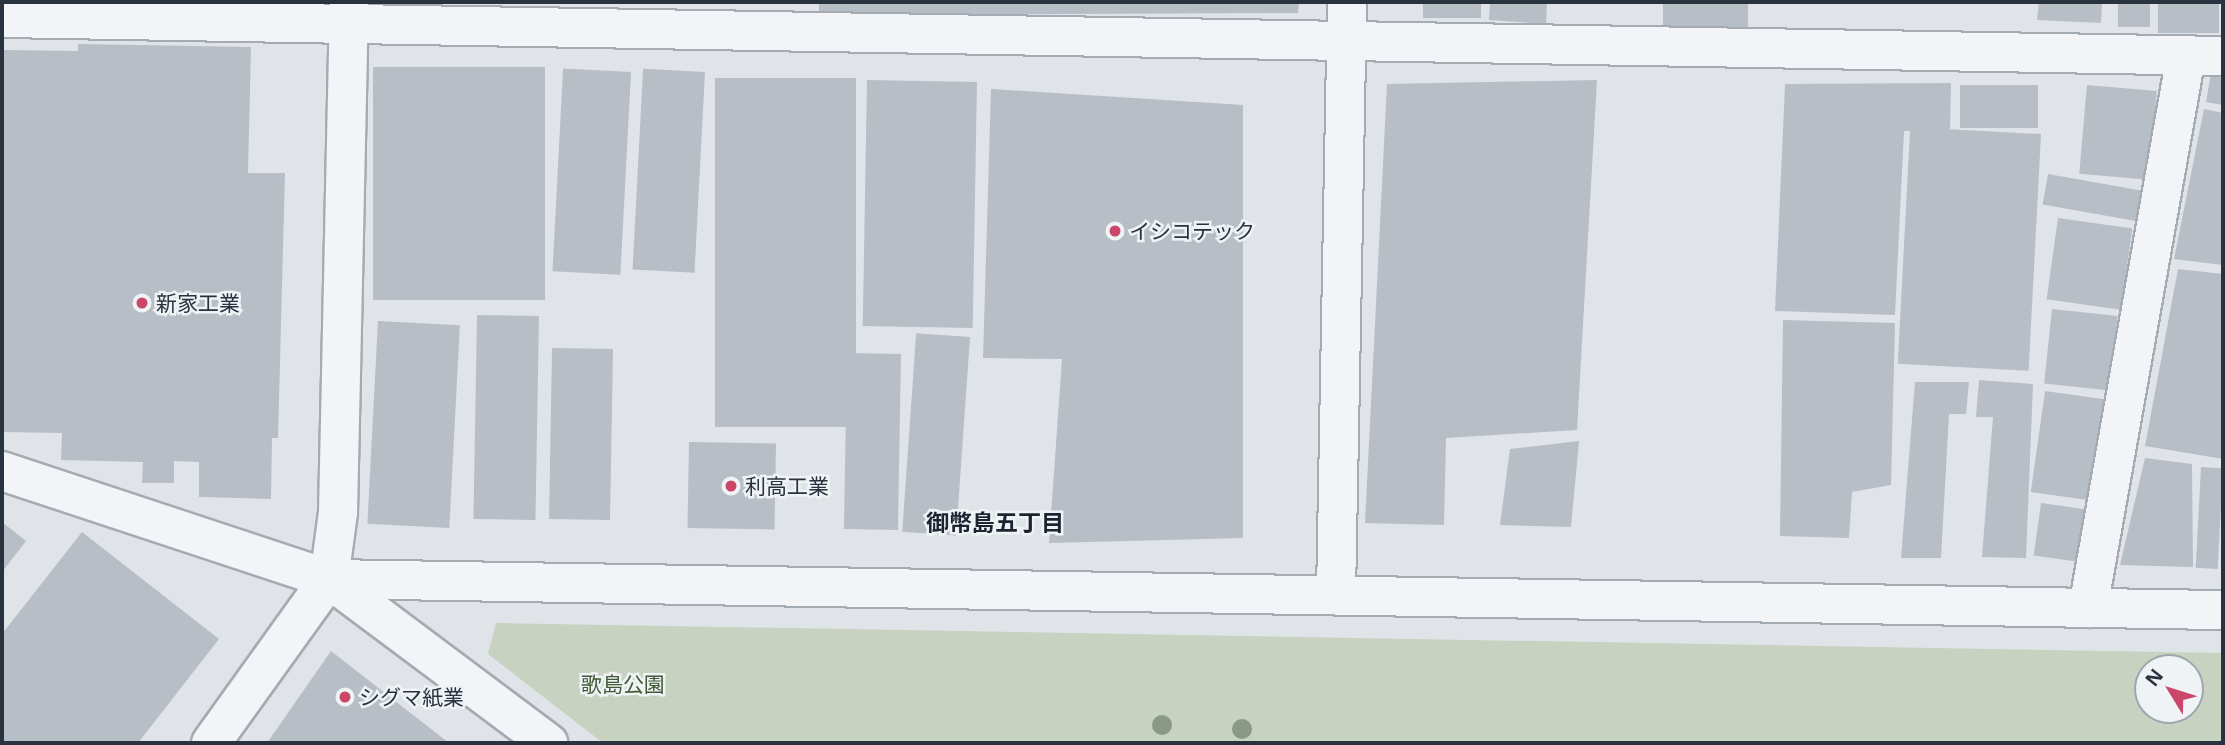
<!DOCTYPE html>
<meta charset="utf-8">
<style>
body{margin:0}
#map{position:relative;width:2225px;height:745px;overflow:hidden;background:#e0e4e8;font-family:"Noto Sans","Noto Sans JP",sans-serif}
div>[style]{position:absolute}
.green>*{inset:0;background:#c7d2c1}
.building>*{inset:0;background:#b7bec5;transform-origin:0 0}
.roads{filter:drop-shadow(2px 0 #a5abb2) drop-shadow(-2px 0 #a5abb2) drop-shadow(0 2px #a5abb2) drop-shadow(0 -2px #a5abb2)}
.minor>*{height:38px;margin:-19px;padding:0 19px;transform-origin:19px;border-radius:19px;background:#f2f4f7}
.tertiary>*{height:38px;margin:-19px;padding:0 19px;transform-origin:19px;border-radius:19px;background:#f2f4f7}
.trees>*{width:20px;height:20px;margin:-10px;border-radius:50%;background:#899986}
.dots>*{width:19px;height:19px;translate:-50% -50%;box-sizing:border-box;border:4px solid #eff3f6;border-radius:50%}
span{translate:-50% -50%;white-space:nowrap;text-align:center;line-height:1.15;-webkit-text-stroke:5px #eff3f6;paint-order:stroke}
.poi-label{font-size:21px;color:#29333f}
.left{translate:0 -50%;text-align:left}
.park-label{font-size:21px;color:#415b36}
.neighbourhood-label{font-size:23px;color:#1b2430;font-weight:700}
.frame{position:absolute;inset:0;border:4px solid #29333f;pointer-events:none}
.north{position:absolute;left:2134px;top:654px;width:70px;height:70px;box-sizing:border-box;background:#eff3f6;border:2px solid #a0a6ad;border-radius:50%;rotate:308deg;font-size:19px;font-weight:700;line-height:28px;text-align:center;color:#29333f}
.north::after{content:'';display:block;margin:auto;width:24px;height:32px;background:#cb476a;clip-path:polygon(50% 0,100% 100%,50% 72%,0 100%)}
</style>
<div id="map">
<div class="green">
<div style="clip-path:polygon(evenodd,496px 623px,2223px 653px,2223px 743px,603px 743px,488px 654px,496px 623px,2148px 668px,2190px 668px,2190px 710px,2148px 710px,2148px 668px)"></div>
</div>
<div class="building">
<div style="clip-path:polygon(819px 2px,1299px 2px,1298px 13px,819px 15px)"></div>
<div style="left:1423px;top:2px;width:58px;height:16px"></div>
<div style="clip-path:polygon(1490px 2px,1547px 2px,1546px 24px,1489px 20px)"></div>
<div style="left:1663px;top:2px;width:85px;height:29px"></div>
<div style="clip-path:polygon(2039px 2px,2102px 2px,2101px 23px,2037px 20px)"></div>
<div style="left:2118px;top:2px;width:32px;height:25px"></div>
<div style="left:2158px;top:2px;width:61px;height:31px"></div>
<div style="clip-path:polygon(78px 44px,251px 47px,248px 173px,285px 173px,278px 438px,272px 438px,271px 499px,199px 497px,199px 462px,174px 461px,174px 483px,142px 483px,143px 462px,61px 460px,62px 433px,2px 432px,2px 50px,78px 51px)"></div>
<div style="left:373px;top:67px;width:172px;height:233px"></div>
<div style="left:631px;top:72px;width:203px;height:68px;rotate:93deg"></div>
<div style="left:705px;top:72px;width:201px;height:62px;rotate:93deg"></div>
<div style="clip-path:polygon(2211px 73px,2223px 74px,2223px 105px,2206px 102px)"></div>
<div style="left:715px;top:78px;width:141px;height:349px"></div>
<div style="clip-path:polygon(1597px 80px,1577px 430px,1446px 438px,1444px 525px,1365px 523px,1387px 84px)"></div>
<div style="left:977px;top:82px;width:246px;height:110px;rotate:91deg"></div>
<div style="clip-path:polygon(1951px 83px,1950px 130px,1904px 131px,1895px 315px,1775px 311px,1785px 84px)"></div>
<div style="left:1960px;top:85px;width:78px;height:43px"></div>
<div style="left:2087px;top:85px;width:70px;height:89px;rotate:5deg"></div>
<div style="clip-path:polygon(991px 89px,1243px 105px,1243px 538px,1049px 543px,1062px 359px,983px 358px)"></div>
<div style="clip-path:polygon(2204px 109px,2223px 113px,2223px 265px,2174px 259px)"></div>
<div style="left:2041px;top:134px;width:237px;height:131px;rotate:93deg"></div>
<div style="left:2048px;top:174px;width:96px;height:31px;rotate:10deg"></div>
<div style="left:2058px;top:218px;width:75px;height:82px;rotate:8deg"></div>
<div style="clip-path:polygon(2178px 269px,2223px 274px,2223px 459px,2145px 446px)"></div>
<div style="left:2052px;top:309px;width:66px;height:75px;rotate:6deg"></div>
<div style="left:477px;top:315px;width:62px;height:204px;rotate:1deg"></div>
<div style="clip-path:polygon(1783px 320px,1895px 323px,1891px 485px,1852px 492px,1849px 538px,1780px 536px)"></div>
<div style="left:378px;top:321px;width:82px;height:203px;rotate:3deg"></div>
<div style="left:970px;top:337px;width:199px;height:54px;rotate:94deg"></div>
<div style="left:613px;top:349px;width:171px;height:61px;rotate:91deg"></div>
<div style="left:847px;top:353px;width:54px;height:176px;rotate:1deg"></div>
<div style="clip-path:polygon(1979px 380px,2033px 384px,2026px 558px,1982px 557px,1993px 417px,1976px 417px)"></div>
<div style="clip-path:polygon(1915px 382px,1969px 382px,1966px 414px,1949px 414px,1941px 558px,1901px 558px)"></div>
<div style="left:2045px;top:391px;width:67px;height:102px;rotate:8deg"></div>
<div style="clip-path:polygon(1579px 441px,1571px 527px,1500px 525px,1510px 449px)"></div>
<div style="left:689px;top:442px;width:87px;height:86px;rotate:1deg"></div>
<div style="clip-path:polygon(2145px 458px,2192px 464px,2193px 567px,2120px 565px)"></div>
<div style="left:2201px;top:467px;width:22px;height:101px;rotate:3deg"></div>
<div style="left:2041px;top:503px;width:52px;height:53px;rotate:8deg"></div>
<div style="clip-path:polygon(2px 522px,26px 541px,2px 572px)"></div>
<div style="clip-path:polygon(82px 532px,219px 639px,138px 743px,2px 743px,2px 634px)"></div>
<div style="clip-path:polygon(331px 651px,449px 743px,267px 743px)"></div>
</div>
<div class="roads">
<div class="minor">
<div style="left:2px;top:18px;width:2221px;rotate:0.98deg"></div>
<div style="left:2px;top:471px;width:344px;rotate:18.3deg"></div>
<div style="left:329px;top:579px;width:274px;rotate:36.8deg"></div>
<div style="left:1336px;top:595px;width:593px;rotate:-88.94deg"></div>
<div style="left:2088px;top:608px;width:561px;rotate:-79.93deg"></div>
<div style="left:211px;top:743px;width:202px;rotate:-54.3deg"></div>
<div style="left:329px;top:579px;width:68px;rotate:-82.3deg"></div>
<div style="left:338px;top:512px;width:510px;rotate:-88.76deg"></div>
</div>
<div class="tertiary">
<div style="left:329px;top:579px;width:1894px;rotate:0.94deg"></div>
</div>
</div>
<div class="trees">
<div style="left:1162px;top:725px"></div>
<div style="left:1242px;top:729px"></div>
</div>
<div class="dots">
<div style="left:1115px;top:231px;background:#cb476a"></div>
<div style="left:142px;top:303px;background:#cb476a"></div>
<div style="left:731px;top:486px;background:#cb476a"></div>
<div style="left:345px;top:697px;background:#cb476a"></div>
</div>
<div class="poi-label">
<span class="left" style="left:1129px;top:231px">イシコテック</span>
<span class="left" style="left:156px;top:303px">新家工業</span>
<span class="left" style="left:745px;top:486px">利高工業</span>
<span class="left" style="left:359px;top:697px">シグマ紙業</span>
</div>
<div class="park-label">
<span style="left:623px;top:684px">歌島公園</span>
</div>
<div class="neighbourhood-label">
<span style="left:995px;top:522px">御幣島五丁目</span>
</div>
<div class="frame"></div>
<div class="north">N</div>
</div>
